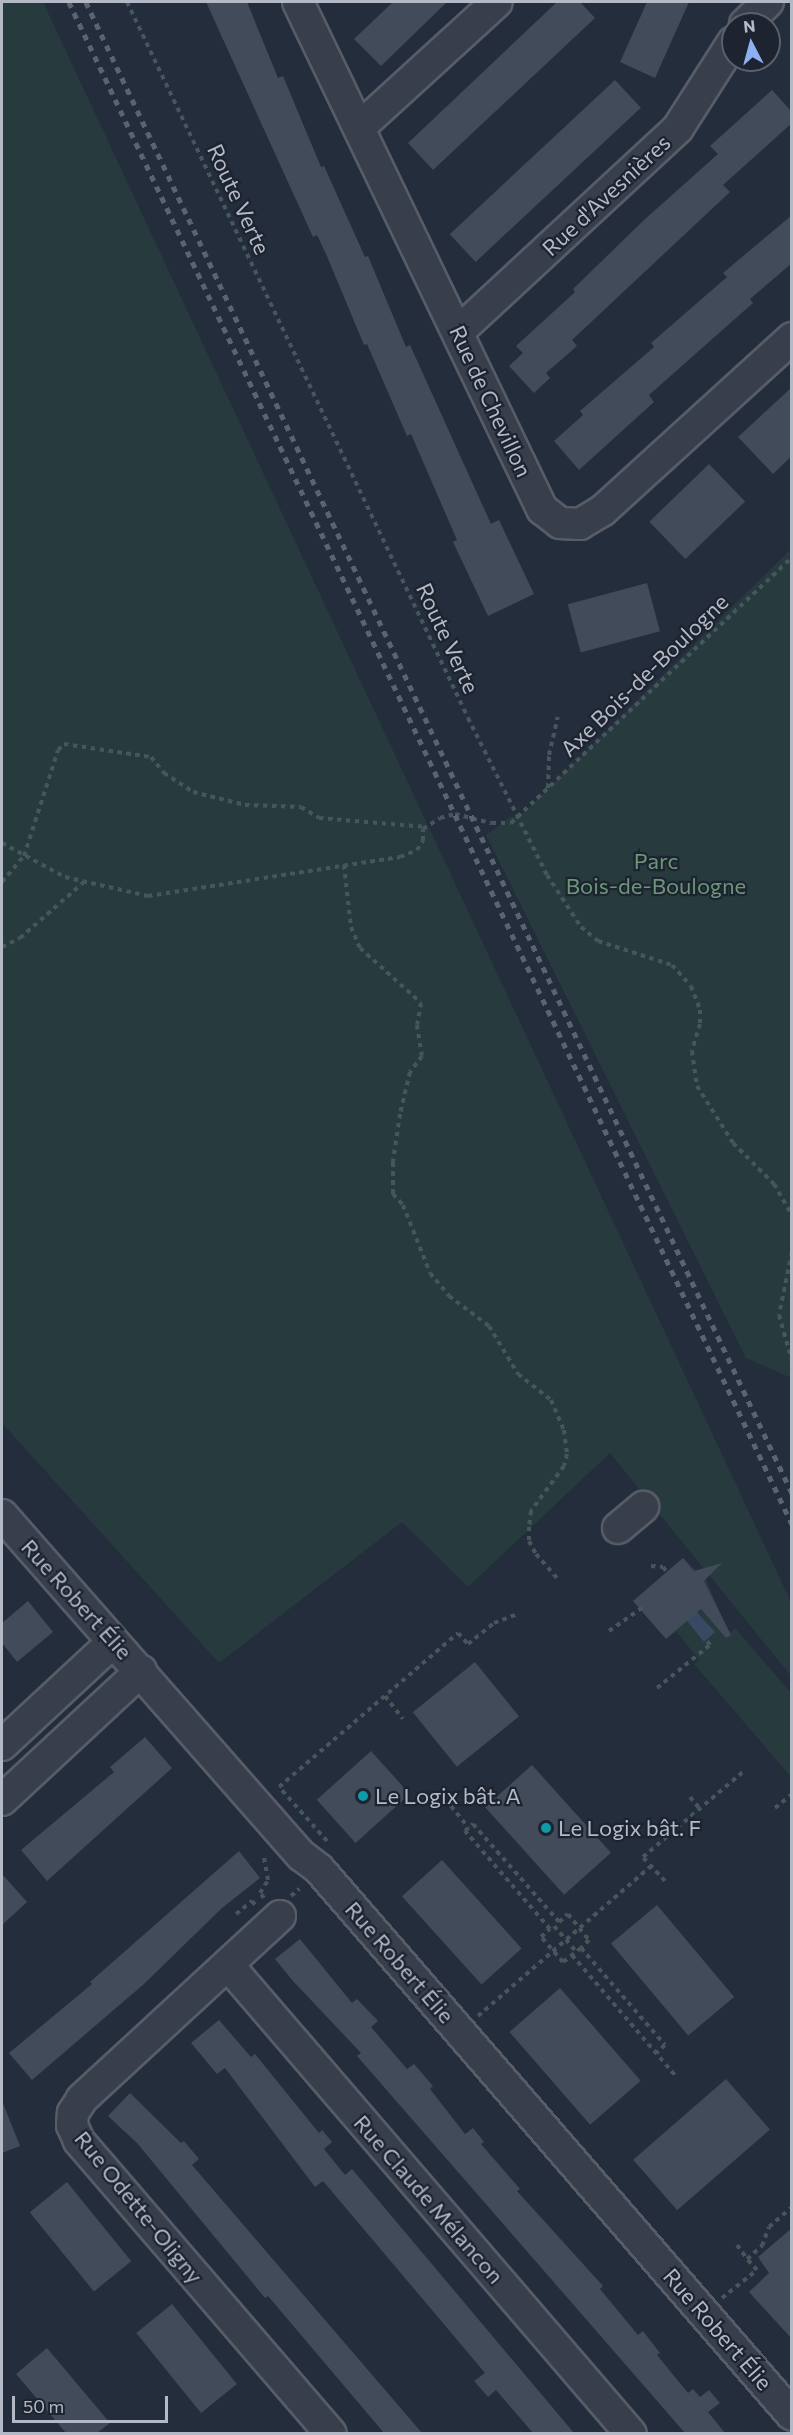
<!DOCTYPE html>
<meta charset="utf-8">
<style>
body{margin:0}
#map{position:relative;width:793px;height:2435px;overflow:hidden;background:#242d3b;font-family:Commissioner,sans-serif}
div>[style]{position:absolute}
.green>*{inset:0;background:#273a3d}
.water>*{inset:0;background:#3a4963}
.building>*{inset:0;background:#414b59;transform-origin:0 0}
.path>*{height:4px;margin-top:-2px;transform-origin:0;background:repeating-linear-gradient(90deg,#46575b 0 4.5px,transparent 0 9px)}
.roads{filter:drop-shadow(2px 0 #565d69) drop-shadow(-2px 0 #565d69) drop-shadow(0 2px #565d69) drop-shadow(0 -2px #565d69)}
.minor>*{height:30px;margin:-15px;padding:0 15px;transform-origin:15px;border-radius:15px;background:#383f4b}
.rail>*{height:4.5px;margin-top:-2.25px;transform-origin:0;background:repeating-linear-gradient(90deg,#5a6372 0 6px,transparent 0 12px)}
.dots>*{width:16px;height:16px;translate:-50% -50%;box-sizing:border-box;border:3px solid #1d2430;border-radius:50%}
span{translate:-50% -50%;white-space:nowrap;text-align:center;line-height:1.15;-webkit-text-stroke:4.5px #1d2430;paint-order:stroke}
.street-label{font-size:22px;color:#b3bac6}
.park-label{font-size:22px;color:#6c9678}
.poi-label{font-size:22px;color:#b3bac6}
.left{translate:0 -50%;text-align:left}
.frame{position:absolute;inset:0;border:3px solid #b3bac6;pointer-events:none}
.north{position:absolute;left:721px;top:12px;width:60px;height:60px;box-sizing:border-box;background:#1d2430;border:2px solid #59606c;border-radius:50%;rotate:354deg;font-size:16px;font-weight:700;line-height:24px;text-align:center;color:#b3bac6}
.north::after{content:'';display:block;margin:auto;width:21px;height:27px;background:#8eaff1;clip-path:polygon(50% 0,100% 100%,50% 72%,0 100%)}
.scale{position:absolute;left:12px;top:2396px;width:156px;height:27px;box-sizing:border-box;border:3px solid #b3bac6;border-top:0;padding-left:8px;font-size:18px;line-height:21px;white-space:nowrap;color:#b3bac6;-webkit-text-stroke:4px #1d2430;paint-order:stroke}
</style>
<div id="map">
<div class="green">
<div style="clip-path:polygon(2px 2px,43px 2px,791px 1602px,791px 1676px,610px 1453px,468px 1587px,402px 1522px,219px 1663px,2px 1423px)"></div>
<div style="clip-path:polygon(791px 549px,791px 1378px,746px 1358px,486px 835px,510px 817px,519px 817px)"></div>
<div style="clip-path:polygon(683px 1558px,706px 1579px,729px 1634px,735px 1628px,791px 1693px,791px 1777px,694px 1664px,699px 1660px,676px 1631px,666px 1639px,643px 1613px,641px 1604px,637px 1606px,633px 1601px)"></div>
</div>
<div class="water">
<div style="clip-path:polygon(693px 1608px,715px 1632px,704px 1642px,684px 1617px)"></div>
</div>
<div class="building">
<div style="clip-path:polygon(206px 2px,247px 2px,278px 78px,283px 76px,321px 167px,324px 166px,365px 257px,368px 256px,406px 347px,410px 345px,491px 524px,499px 520px,534px 594px,488px 616px,453px 542px,457px 540px,411px 434px,407px 436px,367px 344px,364px 345px,326px 254px,317px 235px,313px 237px)"></div>
<div style="clip-path:polygon(393px 2px,447px 2px,381px 66px,354px 39px)"></div>
<div style="clip-path:polygon(557px 2px,580px 2px,595px 18px,433px 170px,408px 143px)"></div>
<div style="clip-path:polygon(647px 2px,689px 2px,655px 78px,620px 62px)"></div>
<div style="left:615px;top:80px;width:38px;height:226px;rotate:47deg"></div>
<div style="clip-path:polygon(772px 90px,792px 112px,792px 123px,723px 185px,730px 192px,572px 340px,577px 346px,546px 373px,550px 378px,534px 393px,509px 366px,523px 353px,516px 346px,575px 292px,573px 289px,644px 220px,718px 154px,710px 146px)"></div>
<div style="clip-path:polygon(792px 215px,792px 263px,750px 299px,753px 303px,649px 395px,654px 402px,579px 470px,554px 441px,583px 415px,580px 411px,654px 347px,651px 343px,727px 277px,723px 273px)"></div>
<div style="clip-path:polygon(792px 387px,792px 456px,773px 474px,738px 437px)"></div>
<div style="left:709px;top:464px;width:52px;height:83px;rotate:46deg"></div>
<div style="left:647px;top:583px;width:50px;height:82px;rotate:75deg"></div>
<div style="clip-path:polygon(683px 1558px,694px 1571px,722px 1563px,704px 1581px,731px 1635px,726px 1638px,701px 1609px,666px 1639px,633px 1601px)"></div>
<div style="clip-path:polygon(28px 1601px,53px 1632px,17px 1662px,2px 1643px,2px 1623px)"></div>
<div style="left:475px;top:1662px;width:70px;height:80px;rotate:51deg"></div>
<div style="clip-path:polygon(145px 1737px,172px 1768px,47px 1881px,21px 1850px,114px 1772px,110px 1767px)"></div>
<div style="left:371px;top:1751px;width:58px;height:73px;rotate:48deg"></div>
<div style="left:532px;top:1765px;width:118px;height:63px;rotate:48deg"></div>
<div style="clip-path:polygon(239px 1851px,260px 1878px,222px 1908px,144px 1984px,32px 2080px,9px 2053px,92px 1984px,90px 1982px)"></div>
<div style="left:442px;top:1860px;width:119px;height:54px;rotate:48deg"></div>
<div style="clip-path:polygon(2px 1874px,27px 1902px,2px 1925px)"></div>
<div style="left:657px;top:1905px;width:120px;height:60px;rotate:50deg"></div>
<div style="clip-path:polygon(300px 1939px,352px 2003px,357px 1999px,378px 2021px,371px 2027px,407px 2069px,414px 2064px,433px 2086px,430px 2089px,465px 2134px,473px 2128px,484px 2142px,481px 2144px,520px 2189px,517px 2191px,603px 2286px,600px 2289px,638px 2335px,643px 2331px,660px 2353px,657px 2355px,688px 2393px,693px 2389px,700px 2397px,709px 2390px,720px 2403px,708px 2412px,725px 2433px,685px 2433px,357px 2056px,361px 2053px,293px 1981px,275px 1959px)"></div>
<div style="left:560px;top:1988px;width:123px;height:67px;rotate:49deg"></div>
<div style="clip-path:polygon(219px 2020px,251px 2057px,255px 2054px,319px 2133px,322px 2130px,332px 2142px,324px 2149px,345px 2175px,352px 2169px,574px 2433px,533px 2433px,496px 2390px,488px 2397px,474px 2381px,485px 2373px,448px 2329px,323px 2181px,315px 2187px,225px 2068px,217px 2074px,191px 2043px)"></div>
<div style="left:726px;top:2079px;width:67px;height:123px;rotate:49deg"></div>
<div style="clip-path:polygon(130px 2093px,181px 2143px,184px 2141px,199px 2159px,192px 2165px,422px 2433px,384px 2433px,268px 2296px,265px 2298px,137px 2143px,108px 2116px)"></div>
<div style="clip-path:polygon(2px 2101px,20px 2146px,2px 2153px)"></div>
<div style="left:67px;top:2182px;width:102px;height:48px;rotate:51deg"></div>
<div style="clip-path:polygon(792px 2228px,792px 2339px,749px 2292px,769px 2273px,758px 2257px)"></div>
<div style="left:172px;top:2304px;width:103px;height:46px;rotate:51deg"></div>
<div style="clip-path:polygon(47px 2348px,110px 2423px,97px 2433px,66px 2433px,16px 2374px)"></div>
</div>
<div class="path">
<div style="left:127px;top:2px;width:793px;rotate:64.53deg"></div>
<div style="left:468px;top:718px;width:176px;rotate:63.3deg"></div>
<div style="left:547px;top:875px;width:62px;rotate:56.8deg"></div>
<div style="left:581px;top:927px;width:22px;rotate:39deg"></div>
<div style="left:598px;top:941px;width:78px;rotate:18deg"></div>
<div style="left:672px;top:965px;width:28px;rotate:48deg"></div>
<div style="left:691px;top:986px;width:26px;rotate:69deg"></div>
<div style="left:700px;top:1010px;width:14px;rotate:90deg"></div>
<div style="left:700px;top:1024px;width:28px;rotate:107deg"></div>
<div style="left:692px;top:1051px;width:35px;rotate:82deg"></div>
<div style="left:697px;top:1086px;width:67px;rotate:57.7deg"></div>
<div style="left:733px;top:1143px;width:58px;rotate:45deg"></div>
<div style="left:774px;top:1184px;width:36px;rotate:60deg"></div>
<div style="left:548px;top:788px;width:33px;rotate:-88deg"></div>
<div style="left:549px;top:755px;width:39px;rotate:-77deg"></div>
<div style="left:2px;top:843px;width:72px;rotate:28.4deg"></div>
<div style="left:65px;top:877px;width:85px;rotate:12.9deg"></div>
<div style="left:148px;top:896px;width:255px;rotate:-8.8deg"></div>
<div style="left:400px;top:857px;width:18px;rotate:-22deg"></div>
<div style="left:417px;top:850px;width:11px;rotate:-56deg"></div>
<div style="left:423px;top:841px;width:12px;rotate:-90deg"></div>
<div style="left:423px;top:829px;width:20px;rotate:-33deg"></div>
<div style="left:440px;top:818px;width:16px;rotate:-15deg"></div>
<div style="left:455px;top:814px;width:38px;rotate:14deg"></div>
<div style="left:492px;top:823px;width:19px"></div>
<div style="left:511px;top:823px;width:387px;rotate:-43.4deg"></div>
<div style="left:344px;top:865px;width:62px;rotate:83.6deg"></div>
<div style="left:351px;top:927px;width:23px;rotate:67deg"></div>
<div style="left:360px;top:948px;width:82px;rotate:42deg"></div>
<div style="left:421px;top:1003px;width:22px;rotate:100deg"></div>
<div style="left:417px;top:1025px;width:31px;rotate:81deg"></div>
<div style="left:422px;top:1056px;width:20px;rotate:127deg"></div>
<div style="left:410px;top:1072px;width:43px;rotate:103.4deg"></div>
<div style="left:400px;top:1114px;width:49px;rotate:98.3deg"></div>
<div style="left:393px;top:1162px;width:32px;rotate:90deg"></div>
<div style="left:393px;top:1194px;width:15px;rotate:48deg"></div>
<div style="left:403px;top:1205px;width:73px;rotate:68.3deg"></div>
<div style="left:430px;top:1273px;width:30px;rotate:50deg"></div>
<div style="left:449px;top:1296px;width:50px;rotate:36.9deg"></div>
<div style="left:489px;top:1326px;width:56px;rotate:58.9deg"></div>
<div style="left:518px;top:1374px;width:42px;rotate:38.2deg"></div>
<div style="left:551px;top:1400px;width:33px;rotate:67deg"></div>
<div style="left:564px;top:1430px;width:24px;rotate:83deg"></div>
<div style="left:567px;top:1454px;width:12px;rotate:104deg"></div>
<div style="left:564px;top:1466px;width:56px;rotate:126.3deg"></div>
<div style="left:531px;top:1511px;width:16px;rotate:97deg"></div>
<div style="left:529px;top:1527px;width:14px;rotate:90deg"></div>
<div style="left:529px;top:1541px;width:15px;rotate:62deg"></div>
<div style="left:536px;top:1554px;width:33px;rotate:49deg"></div>
<div style="left:2px;top:882px;width:34px;rotate:-50deg"></div>
<div style="left:24px;top:856px;width:111px;rotate:-72.2deg"></div>
<div style="left:58px;top:750px;width:8px;rotate:-45deg"></div>
<div style="left:64px;top:744px;width:88px;rotate:8.5deg"></div>
<div style="left:151px;top:757px;width:21px;rotate:51deg"></div>
<div style="left:164px;top:773px;width:35px;rotate:33deg"></div>
<div style="left:193px;top:792px;width:54px;rotate:14deg"></div>
<div style="left:245px;top:805px;width:56px;rotate:2deg"></div>
<div style="left:301px;top:807px;width:21px;rotate:31deg"></div>
<div style="left:319px;top:818px;width:108px;rotate:4.8deg"></div>
<div style="left:2px;top:947px;width:20px;rotate:-27deg"></div>
<div style="left:20px;top:938px;width:85px;rotate:-41.2deg"></div>
<div style="left:792px;top:1252px;width:64px;rotate:101.7deg"></div>
<div style="left:779px;top:1315px;width:48px;rotate:74.2deg"></div>
<div style="left:651px;top:1566px;width:12px;rotate:5deg"></div>
<div style="left:663px;top:1567px;width:6px;rotate:51deg"></div>
<div style="left:609px;top:1631px;width:42px;rotate:-35.2deg"></div>
<div style="left:657px;top:1688px;width:68px;rotate:-39.1deg"></div>
<div style="left:710px;top:1645px;width:6px;rotate:-129deg"></div>
<div style="left:385px;top:1696px;width:29px;rotate:52deg"></div>
<div style="left:690px;top:1797px;width:16px;rotate:50deg"></div>
<div style="left:451px;top:1806px;width:28px;rotate:51deg"></div>
<div style="left:775px;top:1808px;width:22px;rotate:-39deg"></div>
<div style="left:327px;top:1841px;width:72px;rotate:-131.6deg"></div>
<div style="left:279px;top:1787px;width:236px;rotate:-40.7deg"></div>
<div style="left:458px;top:1633px;width:15px;rotate:48deg"></div>
<div style="left:468px;top:1644px;width:33px;rotate:-39deg"></div>
<div style="left:494px;top:1623px;width:25px;rotate:-21deg"></div>
<div style="left:665px;top:1881px;width:33px;rotate:-133deg"></div>
<div style="left:643px;top:1857px;width:133px;rotate:-40.4deg"></div>
<div style="left:291px;top:1896px;width:11px;rotate:-41deg"></div>
<div style="left:264px;top:1898px;width:6px;rotate:-129deg"></div>
<div style="left:260px;top:1893px;width:15px;rotate:-58deg"></div>
<div style="left:268px;top:1880px;width:23px;rotate:-100deg"></div>
<div style="left:236px;top:1914px;width:21px;rotate:-39deg"></div>
<div style="left:252px;top:1901px;width:6px;rotate:51deg"></div>
<div style="left:554px;top:1926px;width:33px;rotate:49deg"></div>
<div style="left:581px;top:1948px;width:23px;rotate:142deg"></div>
<div style="left:563px;top:1962px;width:33px;rotate:-131deg"></div>
<div style="left:541px;top:1937px;width:12px;rotate:-42deg"></div>
<div style="left:550px;top:1929px;width:130px;rotate:-130.9deg"></div>
<div style="left:465px;top:1831px;width:11px;rotate:-41deg"></div>
<div style="left:473px;top:1824px;width:130px;rotate:48.7deg"></div>
<div style="left:559px;top:1922px;width:12px;rotate:-42deg"></div>
<div style="left:568px;top:1914px;width:33px;rotate:51deg"></div>
<div style="left:589px;top:1940px;width:11px;rotate:135deg"></div>
<div style="left:581px;top:1948px;width:128px;rotate:49.1deg"></div>
<div style="left:665px;top:2045px;width:12px;rotate:138deg"></div>
<div style="left:572px;top:1955px;width:158px;rotate:49.4deg"></div>
<div style="left:478px;top:2016px;width:229px;rotate:-40.9deg"></div>
<div style="left:737px;top:2245px;width:17px;rotate:54deg"></div>
<div style="left:722px;top:2298px;width:45px;rotate:-38.7deg"></div>
<div style="left:757px;top:2270px;width:15px;rotate:-132deg"></div>
<div style="left:747px;top:2259px;width:20px;rotate:-41deg"></div>
<div style="left:762px;top:2246px;width:20px;rotate:-70deg"></div>
<div style="left:769px;top:2227px;width:30px;rotate:-41deg"></div>
</div>
<div class="roads">
<div class="minor">
<div style="left:298px;top:2px;width:563px;rotate:64.3deg"></div>
<div style="left:542px;top:509px;width:23px;rotate:38deg"></div>
<div style="left:560px;top:523px;width:20px;rotate:3deg"></div>
<div style="left:580px;top:524px;width:26px;rotate:-31deg"></div>
<div style="left:602px;top:511px;width:257px;rotate:-42.3deg"></div>
<div style="left:745px;top:24px;width:32px;rotate:-44deg"></div>
<div style="left:360px;top:127px;width:185px;rotate:-42.4deg"></div>
<div style="left:458px;top:332px;width:300px;rotate:-42.8deg"></div>
<div style="left:678px;top:128px;width:102px;rotate:-57.4deg"></div>
<div style="left:2px;top:1515px;width:454px;rotate:48.7deg"></div>
<div style="left:302px;top:1856px;width:21px;rotate:37deg"></div>
<div style="left:319px;top:1869px;width:722px;rotate:49.1deg"></div>
<div style="left:618px;top:1528px;width:33px;rotate:-40deg"></div>
<div style="left:2px;top:1745px;width:151px;rotate:-42.9deg"></div>
<div style="left:2px;top:1800px;width:190px;rotate:-42.9deg"></div>
<div style="left:280px;top:1916px;width:270px;rotate:137.3deg"></div>
<div style="left:82px;top:2099px;width:17px;rotate:123deg"></div>
<div style="left:73px;top:2113px;width:12px;rotate:95deg"></div>
<div style="left:72px;top:2125px;width:17px;rotate:66deg"></div>
<div style="left:79px;top:2141px;width:386px;rotate:49.3deg"></div>
<div style="left:228px;top:1965px;width:618px;rotate:49.33deg"></div>
</div>
</div>
<div class="rail">
<div style="left:69px;top:2px;width:1685px;rotate:64.59deg"></div>
<div style="left:86px;top:2px;width:1650px;rotate:64.66deg"></div>
</div>
<div class="dots">
<div style="left:363px;top:1796px;background:#0f9aa8"></div>
<div style="left:546px;top:1828px;background:#0f9aa8"></div>
</div>
<div class="street-label">
<span style="left:606px;top:195px;rotate:-43deg">Rue d'Avesnières</span>
<span style="left:239px;top:199px;rotate:65deg">Route Verte</span>
<span style="left:491px;top:401px;rotate:65deg">Rue de Chevillon</span>
<span style="left:448px;top:638px;rotate:65deg">Route Verte</span>
<span style="left:644px;top:675px;rotate:-44deg">Axe Bois-de-Boulogne</span>
<span style="left:77px;top:1599px;rotate:48deg">Rue Robert Élie</span>
<span style="left:400px;top:1962px;rotate:49deg">Rue Robert Élie</span>
<span style="left:429px;top:2199px;rotate:49deg">Rue Claude Mélancon</span>
<span style="left:139px;top:2207px;rotate:51deg">Rue Odette-Oligny</span>
<span style="left:718px;top:2329px;rotate:49deg">Rue Robert Élie</span>
</div>
<div class="park-label">
<span style="left:656px;top:873px">Parc<br>Bois-de-Boulogne</span>
</div>
<div class="poi-label">
<span class="left" style="left:375px;top:1796px">Le Logix bât. A</span>
<span class="left" style="left:558px;top:1828px">Le Logix bât. F</span>
</div>
<div class="frame"></div>
<div class="north">N</div>
<div class="scale">50 m</div>
</div>
